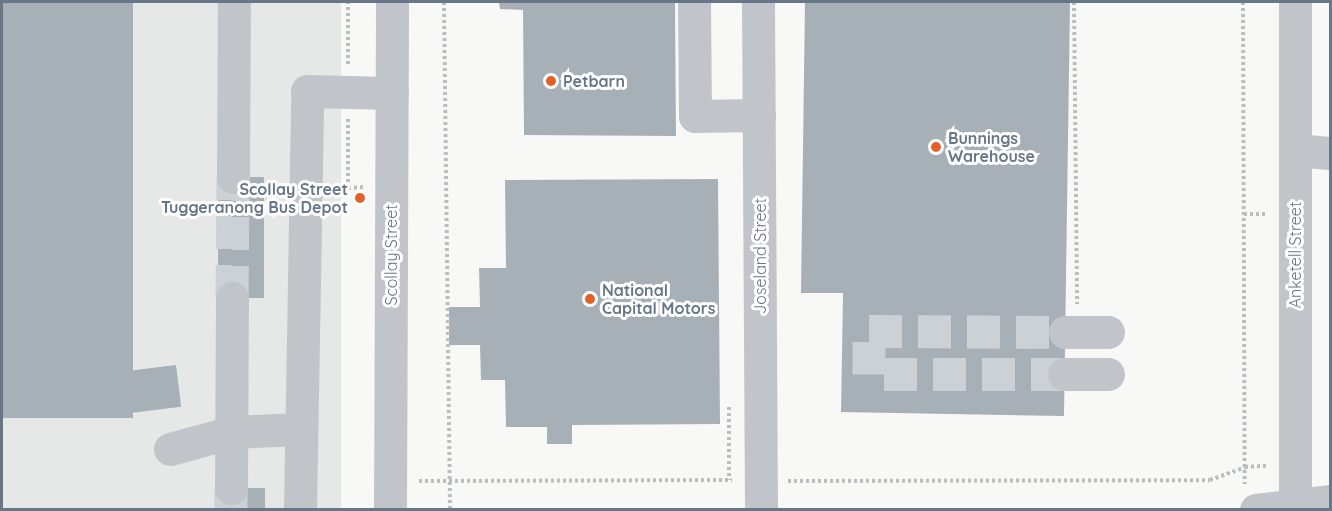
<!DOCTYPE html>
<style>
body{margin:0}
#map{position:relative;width:1332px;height:511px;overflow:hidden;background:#f8f8f6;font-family:Quicksand,sans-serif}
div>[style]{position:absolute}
.built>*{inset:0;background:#e6e7e7;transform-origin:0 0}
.building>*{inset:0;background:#a8b0b7;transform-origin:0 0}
.minor-tunnel>*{height:33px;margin-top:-16.5px;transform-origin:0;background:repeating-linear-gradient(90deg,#ccd1d5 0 33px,transparent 0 49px)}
.path>*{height:4px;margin-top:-2px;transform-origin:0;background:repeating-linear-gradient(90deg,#bbbec1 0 3px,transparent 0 6px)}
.minor>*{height:33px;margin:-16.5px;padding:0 16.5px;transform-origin:16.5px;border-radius:16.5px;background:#c1c5ca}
.dots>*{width:16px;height:16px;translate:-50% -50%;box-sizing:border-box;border:3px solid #fff;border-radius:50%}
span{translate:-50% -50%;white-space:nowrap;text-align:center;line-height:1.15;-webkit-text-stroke:6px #fff;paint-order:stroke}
.poi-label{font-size:16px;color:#677787;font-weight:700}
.left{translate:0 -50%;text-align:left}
.right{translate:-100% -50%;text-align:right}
.street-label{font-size:16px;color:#677787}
.frame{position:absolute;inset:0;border:3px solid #677787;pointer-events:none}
</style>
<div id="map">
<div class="built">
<div style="left:2px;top:2px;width:339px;height:507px"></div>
</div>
<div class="building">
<div style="left:2px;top:2px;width:131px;height:416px"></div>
<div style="clip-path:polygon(499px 2px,675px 2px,676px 136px,524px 135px,523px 10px,500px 9px)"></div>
<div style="clip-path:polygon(805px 2px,1070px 2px,1064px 416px,841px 412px,843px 293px,801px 293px)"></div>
<div style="left:218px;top:177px;width:46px;height:121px"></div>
<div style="clip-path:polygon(718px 179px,720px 424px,572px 425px,572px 444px,547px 444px,547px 427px,506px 427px,505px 380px,481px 380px,480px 345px,449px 345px,449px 307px,480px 307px,479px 268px,506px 268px,505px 180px)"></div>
<div style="left:176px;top:365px;width:42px;height:57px;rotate:83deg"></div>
<div style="left:216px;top:488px;width:49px;height:22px"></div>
</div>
<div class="minor-tunnel">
<div style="left:232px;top:298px;width:121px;rotate:-89.5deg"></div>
<div style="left:1064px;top:374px;width:195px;rotate:180deg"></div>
<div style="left:869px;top:374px;width:43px;rotate:-90deg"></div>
<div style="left:869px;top:331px;width:196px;rotate:0.3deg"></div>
<div style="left:231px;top:510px;width:22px;rotate:-90deg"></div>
</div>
<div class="path">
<div style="left:444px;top:2px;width:508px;rotate:89.32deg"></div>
<div style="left:1074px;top:2px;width:302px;rotate:89.4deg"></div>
<div style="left:1243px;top:2px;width:482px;rotate:89.8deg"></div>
<div style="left:348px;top:64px;width:62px;rotate:-90deg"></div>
<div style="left:348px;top:119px;width:69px;rotate:90deg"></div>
<div style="left:348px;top:188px;width:16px;rotate:-4deg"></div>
<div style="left:1244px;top:214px;width:23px"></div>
<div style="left:729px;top:407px;width:73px;rotate:90deg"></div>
<div style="left:419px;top:481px;width:313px;rotate:-0.2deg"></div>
<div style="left:788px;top:481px;width:422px;rotate:-0.1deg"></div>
<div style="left:1210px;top:480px;width:37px;rotate:-20deg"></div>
<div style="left:1245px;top:467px;width:22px;rotate:-3deg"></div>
</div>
<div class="minor">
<div style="left:694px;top:2px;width:114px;rotate:89.5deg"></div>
<div style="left:695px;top:116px;width:64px;rotate:-0.9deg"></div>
<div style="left:758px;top:2px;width:508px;rotate:89.66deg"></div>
<div style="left:1295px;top:150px;width:35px;rotate:5deg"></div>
<div style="left:233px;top:177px;width:175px;rotate:-89.7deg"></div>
<div style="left:1065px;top:332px;width:43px"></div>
<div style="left:1064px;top:374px;width:44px"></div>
<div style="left:170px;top:449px;width:64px;rotate:-15.3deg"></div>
<div style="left:232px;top:432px;width:69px;rotate:-2.5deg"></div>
<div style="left:231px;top:488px;width:190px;rotate:-89.7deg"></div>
<div style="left:300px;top:510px;width:419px;rotate:-89deg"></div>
<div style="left:307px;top:91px;width:85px;rotate:1.3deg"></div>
<div style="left:390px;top:510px;width:508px;rotate:-89.77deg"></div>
<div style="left:1256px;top:510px;width:75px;rotate:-6.9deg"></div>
<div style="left:1295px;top:510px;width:508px;rotate:-90deg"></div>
</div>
<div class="dots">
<div style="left:551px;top:81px;background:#e56029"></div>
<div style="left:936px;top:147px;background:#e56029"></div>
<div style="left:360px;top:198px;background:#e56029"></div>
<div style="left:590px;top:299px;background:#e56029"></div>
</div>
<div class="poi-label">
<span class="left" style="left:563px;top:81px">Petbarn</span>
<span class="left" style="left:948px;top:147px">Bunnings<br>Warehouse</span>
<span class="right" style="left:348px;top:198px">Scollay Street<br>Tuggeranong Bus Depot</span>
<span class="left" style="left:602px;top:299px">National<br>Capital Motors</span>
</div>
<div class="street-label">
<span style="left:391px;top:255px;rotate:-90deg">Scollay Street</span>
<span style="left:1295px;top:255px;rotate:-90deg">Anketell Street</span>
<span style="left:760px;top:256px;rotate:-90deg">Joseland Street</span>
</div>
<div class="frame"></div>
</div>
